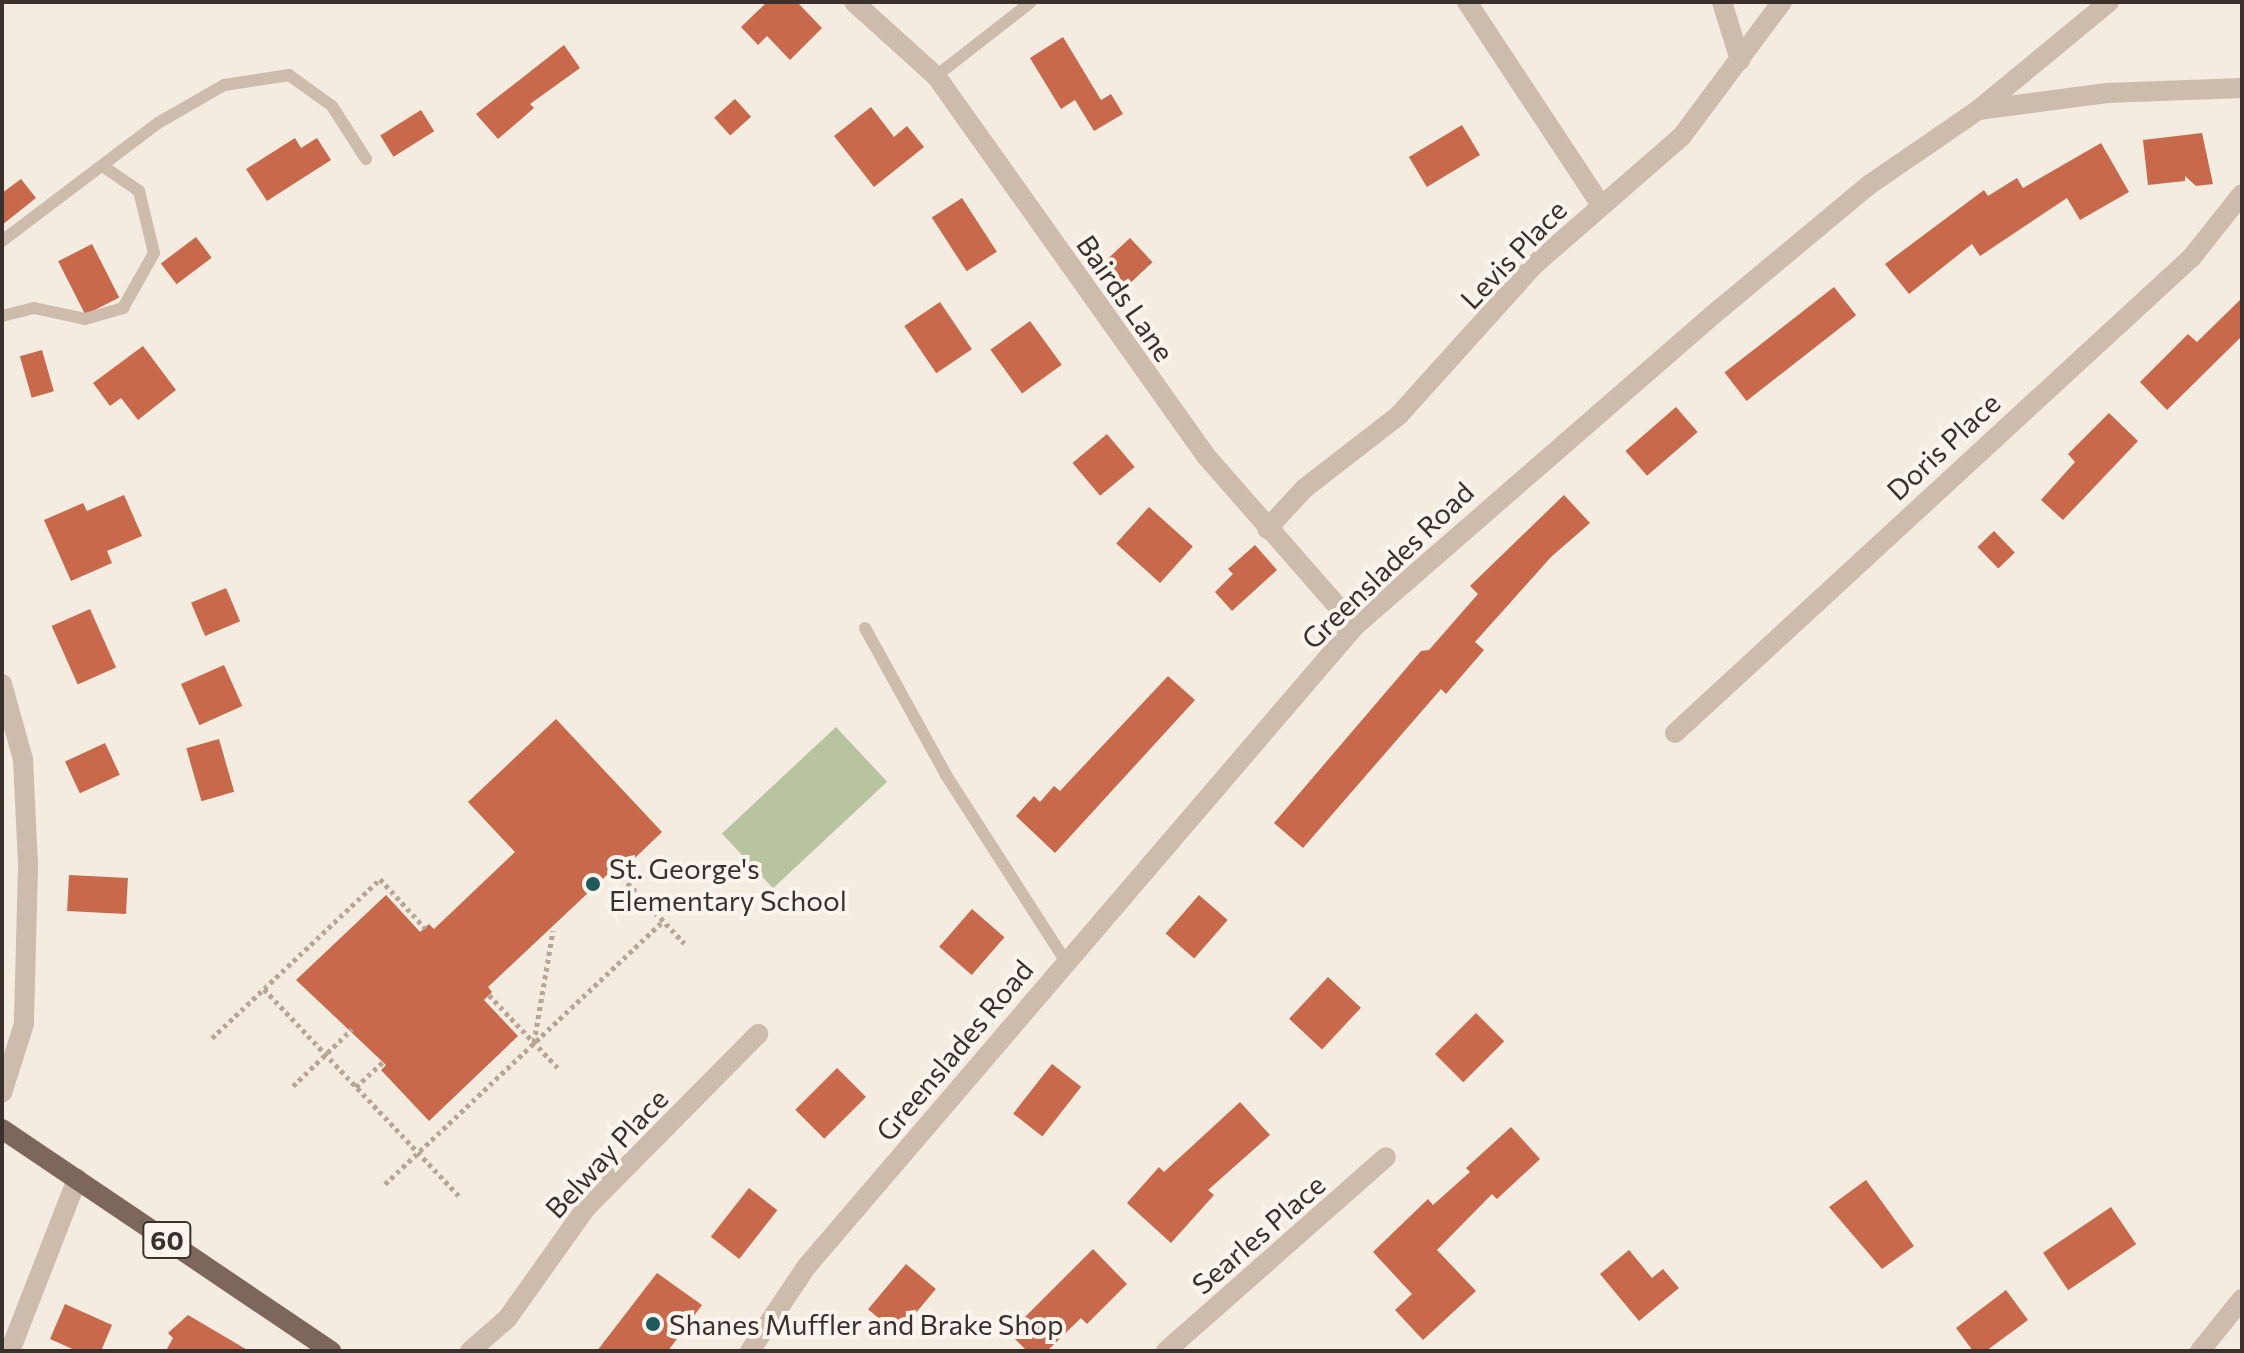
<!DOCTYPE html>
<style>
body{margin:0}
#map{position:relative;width:2244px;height:1353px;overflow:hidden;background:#f4ebe1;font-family:Commissioner,sans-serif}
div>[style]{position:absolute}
.green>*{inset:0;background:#b8c4a0;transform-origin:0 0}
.building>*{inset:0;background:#c8694b;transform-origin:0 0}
.path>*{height:5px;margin-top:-2.5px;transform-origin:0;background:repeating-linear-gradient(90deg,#b9a596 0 4px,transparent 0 8px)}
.service>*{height:12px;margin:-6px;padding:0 6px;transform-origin:6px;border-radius:6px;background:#cdbbac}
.minor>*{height:20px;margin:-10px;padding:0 10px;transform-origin:10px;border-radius:10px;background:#cdbbac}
.primary>*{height:20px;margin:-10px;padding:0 10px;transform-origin:10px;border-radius:10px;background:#7d675c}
.dots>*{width:22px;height:22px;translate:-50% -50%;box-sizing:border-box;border:4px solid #fbf5ee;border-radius:50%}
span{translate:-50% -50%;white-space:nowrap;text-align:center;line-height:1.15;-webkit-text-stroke:8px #fbf5ee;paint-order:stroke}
.shield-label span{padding:2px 6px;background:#fbf5ee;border:2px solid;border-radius:6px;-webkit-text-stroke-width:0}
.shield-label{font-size:26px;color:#3b302b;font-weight:700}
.street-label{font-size:28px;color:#3b302b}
.poi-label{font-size:28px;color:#3b302b}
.left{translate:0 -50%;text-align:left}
.frame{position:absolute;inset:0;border:4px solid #3b302b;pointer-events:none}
</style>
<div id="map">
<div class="green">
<div style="left:836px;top:727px;width:75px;height:156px;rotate:47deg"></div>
</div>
<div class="building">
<div style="clip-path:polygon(767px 2px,797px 2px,822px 28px,790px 60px,767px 36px,758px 45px,741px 27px)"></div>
<div style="clip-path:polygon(1063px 37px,1101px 100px,1111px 94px,1123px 114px,1094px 131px,1075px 100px,1061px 109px,1030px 58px)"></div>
<div style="clip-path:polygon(564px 45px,580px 68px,530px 104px,534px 108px,498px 139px,476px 114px)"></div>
<div style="left:735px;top:99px;width:24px;height:28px;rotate:48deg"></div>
<div style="clip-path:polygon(871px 107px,894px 137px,907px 126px,924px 147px,874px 187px,834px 136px)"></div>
<div style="left:421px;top:110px;width:25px;height:48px;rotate:58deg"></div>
<div style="left:1462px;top:125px;width:35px;height:62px;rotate:59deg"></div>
<div style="clip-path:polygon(2202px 133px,2213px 184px,2196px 186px,2185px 176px,2185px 181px,2148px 185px,2143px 140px)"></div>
<div style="clip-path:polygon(295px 138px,301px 148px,317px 138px,331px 160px,267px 201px,246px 169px)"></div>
<div style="clip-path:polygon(2101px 143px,2129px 192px,2080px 220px,2067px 198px,1980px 256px,1972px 244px,1909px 294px,1885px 264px,1984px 190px,1988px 196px,2017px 178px,2023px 188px)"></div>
<div style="clip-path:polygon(21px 179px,36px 198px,2px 225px,2px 193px)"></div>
<div style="left:962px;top:198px;width:64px;height:36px;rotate:57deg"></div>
<div style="left:196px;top:237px;width:26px;height:44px;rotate:53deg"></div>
<div style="left:1130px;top:238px;width:33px;height:36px;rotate:47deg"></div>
<div style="left:92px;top:244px;width:60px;height:38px;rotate:63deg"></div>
<div style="left:1834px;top:287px;width:36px;height:139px;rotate:52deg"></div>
<div style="clip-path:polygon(2242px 298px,2242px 336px,2167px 410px,2140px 382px,2188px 334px,2197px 342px)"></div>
<div style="left:940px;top:302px;width:57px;height:43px;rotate:56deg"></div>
<div style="left:1030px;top:321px;width:54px;height:49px;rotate:54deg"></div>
<div style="clip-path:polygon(143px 346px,176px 390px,138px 420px,121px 398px,110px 406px,93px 383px)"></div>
<div style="left:42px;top:350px;width:43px;height:23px;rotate:74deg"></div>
<div style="left:1676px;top:407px;width:33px;height:67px;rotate:49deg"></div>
<div style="clip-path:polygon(2109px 413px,2138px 441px,2063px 520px,2041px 500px,2075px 462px,2068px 454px)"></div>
<div style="left:1107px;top:434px;width:43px;height:45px;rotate:50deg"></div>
<div style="clip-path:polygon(124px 495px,142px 536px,107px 551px,112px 563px,71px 581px,44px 520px,83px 503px,87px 511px)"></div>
<div style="clip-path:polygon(1564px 495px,1590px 523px,1551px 557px,1475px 642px,1484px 650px,1446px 694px,1441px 689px,1303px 848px,1274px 823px,1421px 651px,1429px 650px,1478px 594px,1470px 586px)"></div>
<div style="left:1149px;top:507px;width:59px;height:49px;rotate:42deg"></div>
<div style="left:1994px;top:531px;width:30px;height:23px;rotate:46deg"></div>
<div style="clip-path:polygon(1255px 545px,1277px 570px,1232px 611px,1215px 592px,1233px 574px,1228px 569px)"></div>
<div style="left:226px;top:588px;width:36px;height:38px;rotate:67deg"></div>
<div style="left:90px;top:609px;width:64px;height:42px;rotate:66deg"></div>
<div style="left:224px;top:665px;width:45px;height:47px;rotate:66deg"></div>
<div style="clip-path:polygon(1168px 676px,1195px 700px,1055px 853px,1016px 816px,1034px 796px,1040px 802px,1054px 786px,1060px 791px)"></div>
<div style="clip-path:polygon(556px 719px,662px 832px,612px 880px,607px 875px,488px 987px,492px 992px,484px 1000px,518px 1036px,429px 1121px,381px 1070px,386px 1065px,296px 980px,386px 895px,420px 932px,429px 924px,434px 929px,515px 852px,468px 802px)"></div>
<div style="left:219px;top:739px;width:55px;height:34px;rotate:74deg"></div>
<div style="left:105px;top:743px;width:35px;height:44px;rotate:65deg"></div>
<div style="left:69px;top:875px;width:59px;height:36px;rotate:3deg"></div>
<div style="left:1199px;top:895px;width:38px;height:51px;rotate:41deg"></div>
<div style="left:972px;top:909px;width:43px;height:50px;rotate:41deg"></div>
<div style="left:1328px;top:977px;width:45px;height:57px;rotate:43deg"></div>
<div style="left:1476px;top:1013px;width:40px;height:58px;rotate:45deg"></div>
<div style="left:1052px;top:1064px;width:37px;height:63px;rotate:38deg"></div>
<div style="left:837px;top:1068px;width:41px;height:59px;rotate:45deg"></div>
<div style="clip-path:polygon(1240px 1102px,1270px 1135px,1208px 1190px,1214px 1195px,1171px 1243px,1127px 1203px,1159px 1167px,1164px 1172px)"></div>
<div style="clip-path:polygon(1511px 1127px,1540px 1159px,1497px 1199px,1492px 1194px,1437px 1250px,1476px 1291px,1423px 1340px,1395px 1310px,1412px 1294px,1373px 1252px,1428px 1199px,1433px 1205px,1470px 1172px,1466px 1168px)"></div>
<div style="clip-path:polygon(1866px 1180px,1914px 1246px,1882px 1269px,1829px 1207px)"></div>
<div style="left:749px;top:1188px;width:36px;height:62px;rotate:38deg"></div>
<div style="left:2111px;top:1207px;width:45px;height:82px;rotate:56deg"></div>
<div style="clip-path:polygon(1093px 1249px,1127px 1284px,1087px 1324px,1081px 1318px,1047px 1351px,1027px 1351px,1009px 1333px)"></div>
<div style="clip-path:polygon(1629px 1250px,1652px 1278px,1663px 1269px,1679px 1288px,1639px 1321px,1600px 1274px)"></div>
<div style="left:906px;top:1264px;width:39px;height:59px;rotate:40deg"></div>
<div style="clip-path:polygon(657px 1273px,702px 1305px,668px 1351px,597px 1351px)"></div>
<div style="clip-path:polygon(2006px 1290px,2028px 1320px,1986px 1351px,1973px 1351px,1956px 1328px)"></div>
<div style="clip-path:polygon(65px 1304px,112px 1325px,101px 1351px,77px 1351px,50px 1339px)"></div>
<div style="clip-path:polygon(188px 1315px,249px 1351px,166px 1351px,173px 1338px,168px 1333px)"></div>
</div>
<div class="path">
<div style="left:622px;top:877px;width:91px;rotate:46.8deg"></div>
<div style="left:264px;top:989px;width:284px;rotate:46.7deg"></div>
<div style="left:489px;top:995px;width:102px;rotate:46.6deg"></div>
<div style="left:212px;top:1038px;width:231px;rotate:-43.4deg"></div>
<div style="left:380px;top:879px;width:67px;rotate:47.4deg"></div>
<div style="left:534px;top:1042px;width:113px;rotate:-80.3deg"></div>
<div style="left:293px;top:1086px;width:82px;rotate:-44deg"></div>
<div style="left:356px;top:1087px;width:37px;rotate:-43deg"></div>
<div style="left:385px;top:1184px;width:383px;rotate:-43.4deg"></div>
</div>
<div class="service">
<div style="left:936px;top:76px;width:120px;rotate:-37.9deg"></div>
<div style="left:2px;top:241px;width:196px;rotate:-37.1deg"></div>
<div style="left:158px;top:123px;width:76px;rotate:-29.9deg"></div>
<div style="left:224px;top:85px;width:66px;rotate:-8.7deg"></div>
<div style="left:289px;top:75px;width:53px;rotate:35.8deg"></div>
<div style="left:332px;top:106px;width:63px;rotate:57.3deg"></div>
<div style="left:2px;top:316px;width:33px;rotate:-14deg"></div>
<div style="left:34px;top:308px;width:52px;rotate:12.2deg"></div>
<div style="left:85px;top:319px;width:40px;rotate:-16deg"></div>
<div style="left:123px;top:308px;width:63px;rotate:-60.6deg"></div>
<div style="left:154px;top:253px;width:64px;rotate:-103.6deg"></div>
<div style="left:139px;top:191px;width:42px;rotate:-145.6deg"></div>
<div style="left:865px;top:628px;width:168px;rotate:61.1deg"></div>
<div style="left:946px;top:775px;width:222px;rotate:57.3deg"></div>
</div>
<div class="minor">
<div style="left:854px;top:2px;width:110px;rotate:42.1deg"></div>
<div style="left:936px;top:76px;width:466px;rotate:54.6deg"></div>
<div style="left:1206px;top:456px;width:226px;rotate:48.8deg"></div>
<div style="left:1467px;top:2px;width:242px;rotate:56.6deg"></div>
<div style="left:1722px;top:2px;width:61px;rotate:72.8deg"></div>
<div style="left:1978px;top:110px;width:170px;rotate:-39.5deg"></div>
<div style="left:1267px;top:529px;width:56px;rotate:-47.2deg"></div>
<div style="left:1305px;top:488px;width:119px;rotate:-37.8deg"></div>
<div style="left:1399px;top:415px;width:200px;rotate:-48deg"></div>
<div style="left:1533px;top:266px;width:198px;rotate:-41.1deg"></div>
<div style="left:1682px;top:136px;width:167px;rotate:-53.3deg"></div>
<div style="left:2px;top:684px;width:78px;rotate:74.4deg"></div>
<div style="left:23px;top:759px;width:108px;rotate:87.3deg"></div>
<div style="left:28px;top:867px;width:157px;rotate:91.5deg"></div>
<div style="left:24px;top:1024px;width:72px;rotate:107.7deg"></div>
<div style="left:1675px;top:733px;width:703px;rotate:-42.64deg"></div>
<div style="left:2192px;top:257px;width:80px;rotate:-51.6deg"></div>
<div style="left:10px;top:1351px;width:185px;rotate:-68.7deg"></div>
<div style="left:470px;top:1351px;width:49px;rotate:-40.9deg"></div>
<div style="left:507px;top:1319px;width:136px;rotate:-54.6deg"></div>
<div style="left:586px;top:1208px;width:245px;rotate:-45.3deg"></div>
<div style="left:750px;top:1351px;width:102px;rotate:-56.2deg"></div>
<div style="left:807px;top:1266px;width:843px;rotate:-49.43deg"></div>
<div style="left:1355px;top:626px;width:483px;rotate:-41deg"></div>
<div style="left:1720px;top:309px;width:194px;rotate:-39.8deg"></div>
<div style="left:1869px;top:185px;width:132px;rotate:-34.5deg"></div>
<div style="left:1978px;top:110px;width:130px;rotate:-7.5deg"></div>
<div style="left:2107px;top:93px;width:135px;rotate:-2.1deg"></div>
<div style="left:1166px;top:1351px;width:293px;rotate:-41.4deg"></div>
<div style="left:2200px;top:1351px;width:67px;rotate:-51.1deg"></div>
</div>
<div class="primary">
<div style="left:2px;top:1129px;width:397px;rotate:34deg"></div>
</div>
<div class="dots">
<div style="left:593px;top:884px;background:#1f5a5e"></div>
<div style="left:653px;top:1324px;background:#1f5a5e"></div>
</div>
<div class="shield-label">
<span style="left:167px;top:1240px">60</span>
</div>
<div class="street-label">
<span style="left:1513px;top:254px;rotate:-46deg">Levis Place</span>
<span style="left:1126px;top:298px;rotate:55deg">Bairds Lane</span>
<span style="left:1943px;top:446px;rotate:-43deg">Doris Place</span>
<span style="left:1387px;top:565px;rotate:-44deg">Greenslades Road</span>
<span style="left:954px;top:1050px;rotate:-50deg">Greenslades Road</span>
<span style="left:606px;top:1153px;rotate:-47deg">Belway Place</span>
<span style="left:1258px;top:1234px;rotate:-41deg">Searles Place</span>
</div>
<div class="poi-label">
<span class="left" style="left:609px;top:884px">St. George's<br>Elementary School</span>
<span class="left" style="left:669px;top:1324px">Shanes Muffler and Brake Shop</span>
</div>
<div class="frame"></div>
</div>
